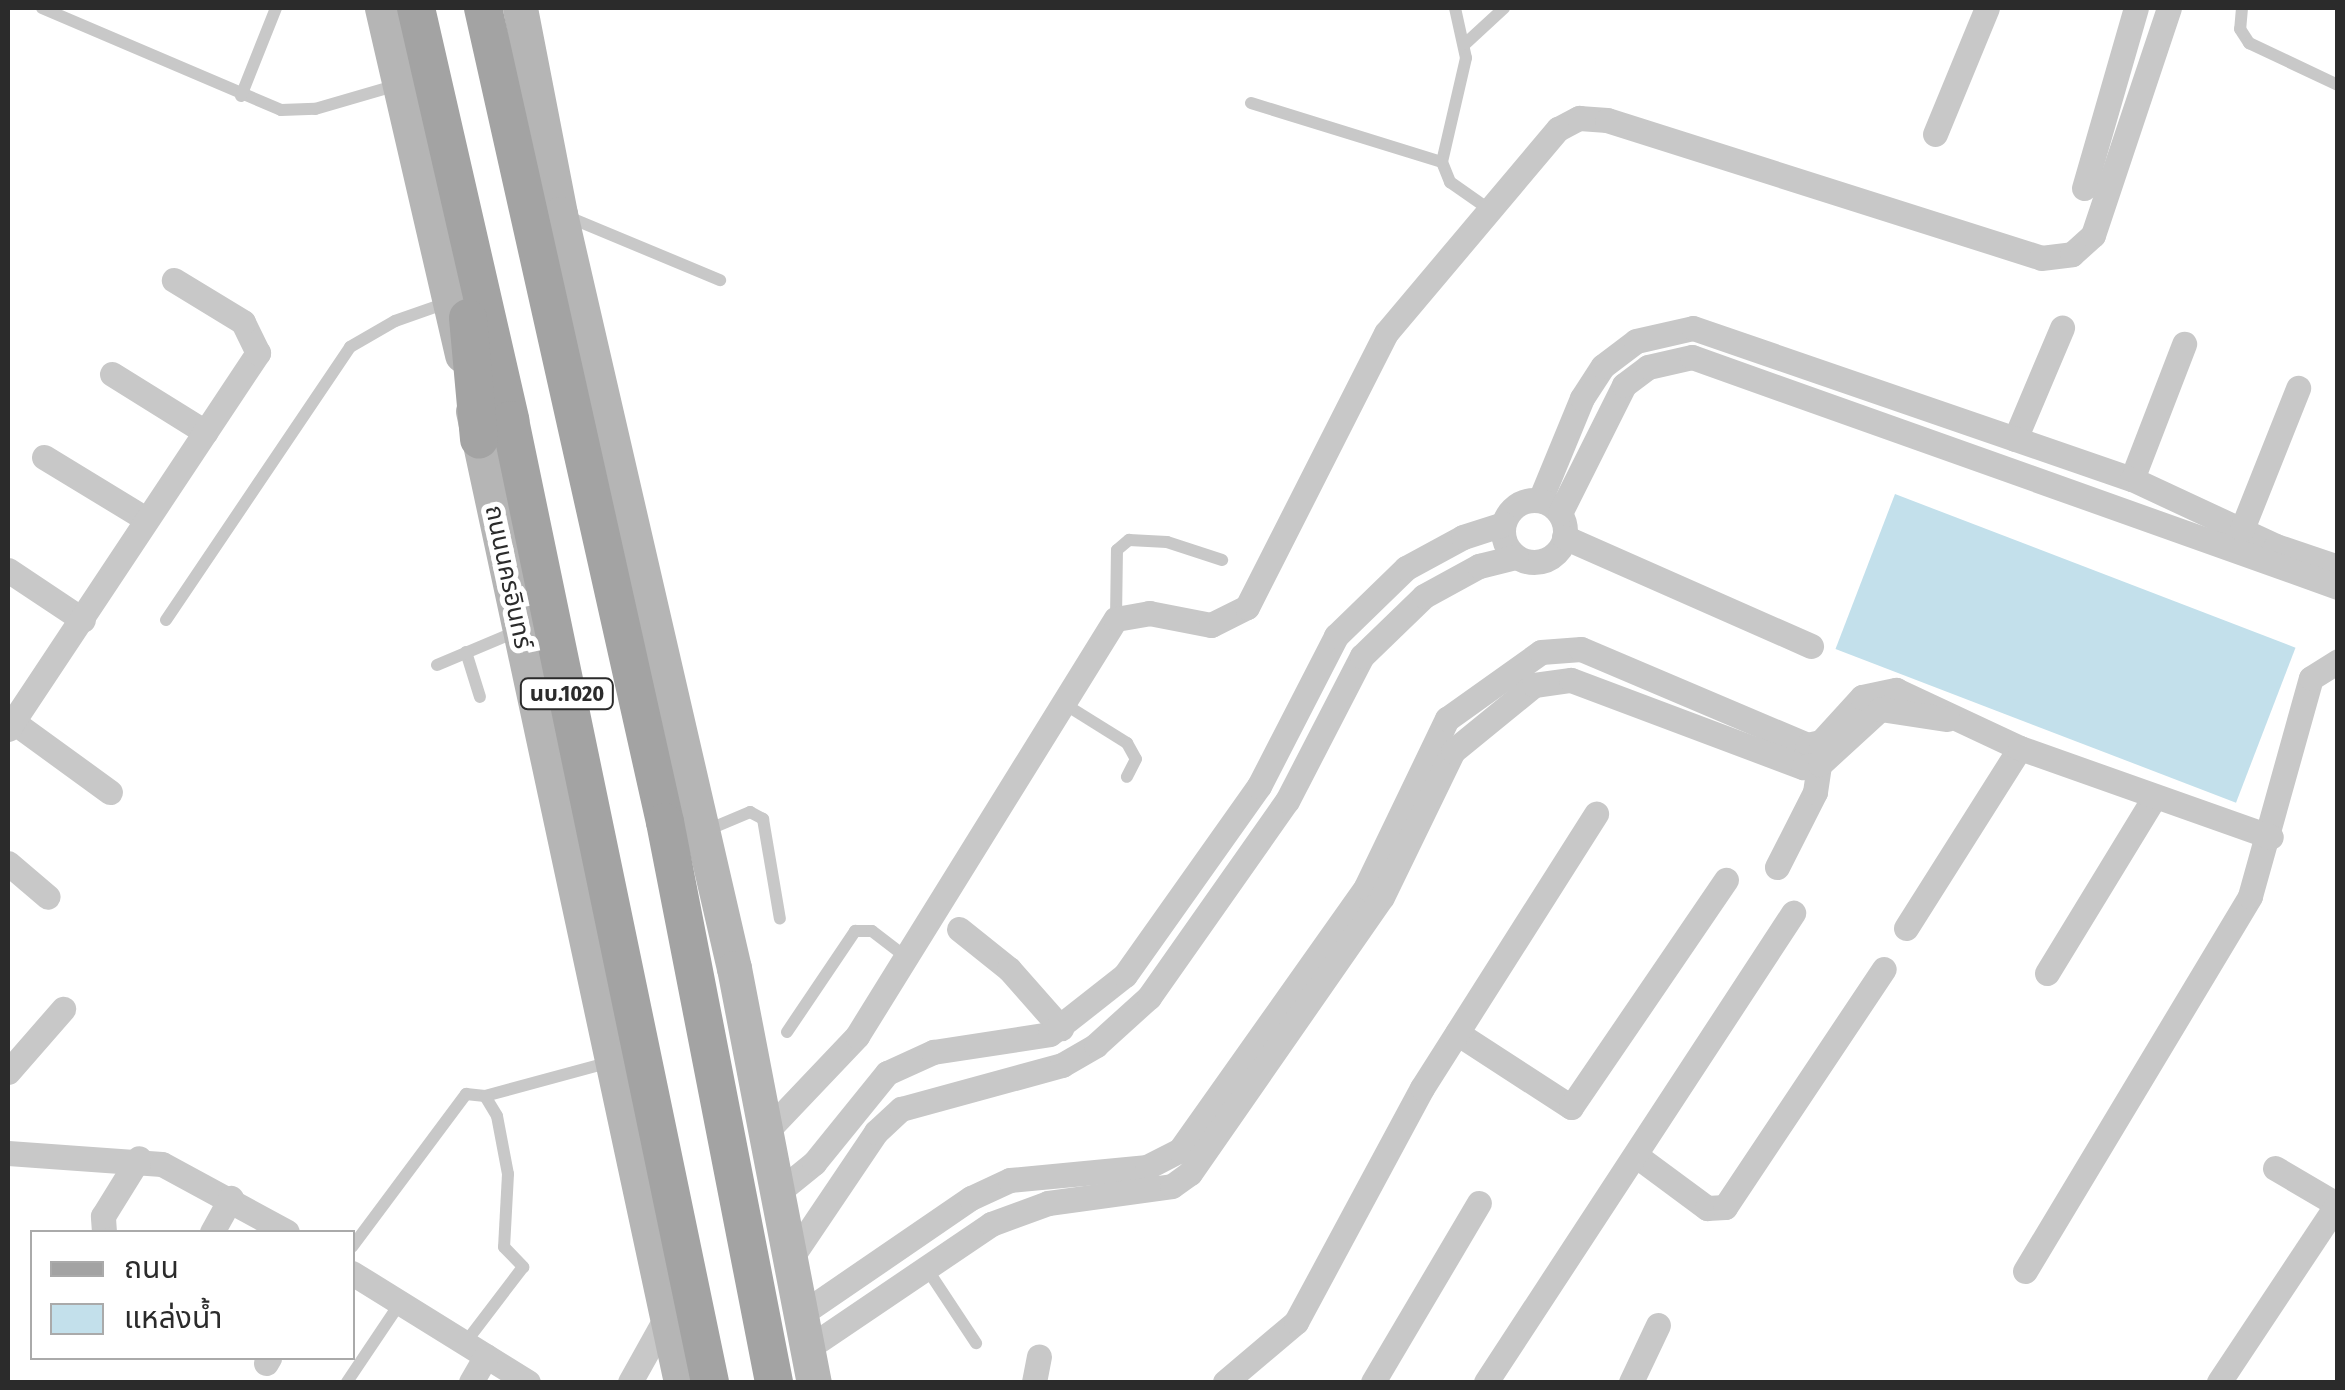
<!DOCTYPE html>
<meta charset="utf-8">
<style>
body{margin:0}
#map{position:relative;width:2345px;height:1390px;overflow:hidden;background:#fff;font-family:"Fira Sans Condensed","Noto Sans Thai",sans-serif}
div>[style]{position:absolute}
.water>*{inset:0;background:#c3e0eb;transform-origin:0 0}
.lane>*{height:12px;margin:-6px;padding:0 6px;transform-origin:6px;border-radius:6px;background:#c8c8c8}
.street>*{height:25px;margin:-12.5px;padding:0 12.5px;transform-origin:12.5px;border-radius:12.5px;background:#c8c8c8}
.street>.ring{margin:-12.5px;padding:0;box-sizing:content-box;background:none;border:25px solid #c8c8c8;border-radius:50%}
.secondary>*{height:35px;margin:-17.5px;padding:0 17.5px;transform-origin:17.5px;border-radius:17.5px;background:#b5b5b5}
.primary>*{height:38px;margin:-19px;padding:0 19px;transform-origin:19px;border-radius:19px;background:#a3a3a3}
span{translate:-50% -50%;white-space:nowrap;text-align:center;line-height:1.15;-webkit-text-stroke:10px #fff;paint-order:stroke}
.shield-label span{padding:2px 8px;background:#fff;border:2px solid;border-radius:8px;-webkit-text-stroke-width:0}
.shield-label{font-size:22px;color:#2b2b2b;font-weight:700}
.street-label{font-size:25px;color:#2b2b2b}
.frame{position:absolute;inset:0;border:10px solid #2b2b2b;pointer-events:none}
.legend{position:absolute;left:30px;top:1230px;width:325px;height:130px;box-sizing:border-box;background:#fff;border:2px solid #aaa;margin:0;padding:12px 18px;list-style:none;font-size:30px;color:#2b2b2b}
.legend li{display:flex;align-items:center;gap:20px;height:50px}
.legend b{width:50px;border:2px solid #aaa}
</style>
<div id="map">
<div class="water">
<div style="left:1895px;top:494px;width:429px;height:166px;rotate:21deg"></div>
</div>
<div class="lane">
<div style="left:42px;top:8px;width:260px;rotate:23.1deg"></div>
<div style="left:281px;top:110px;width:34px;rotate:-2deg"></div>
<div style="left:315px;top:109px;width:85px;rotate:-16.3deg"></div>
<div style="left:1455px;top:8px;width:51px;rotate:77.6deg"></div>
<div style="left:1466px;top:58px;width:107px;rotate:103deg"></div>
<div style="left:1442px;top:162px;width:22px;rotate:68deg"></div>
<div style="left:1450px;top:182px;width:49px;rotate:35deg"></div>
<div style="left:2242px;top:8px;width:21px;rotate:95deg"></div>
<div style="left:2240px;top:29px;width:17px;rotate:57deg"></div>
<div style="left:2249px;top:43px;width:98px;rotate:25.3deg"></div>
<div style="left:1465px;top:44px;width:53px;rotate:-42.7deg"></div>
<div style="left:241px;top:96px;width:95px;rotate:-68.3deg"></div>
<div style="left:1251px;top:103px;width:200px;rotate:17.2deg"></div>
<div style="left:566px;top:216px;width:167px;rotate:22.6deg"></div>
<div style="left:1116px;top:619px;width:69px;rotate:-89.2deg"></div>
<div style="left:1117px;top:550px;width:16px;rotate:-40deg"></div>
<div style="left:1129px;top:540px;width:38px;rotate:3deg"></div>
<div style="left:1167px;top:542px;width:58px;rotate:18.1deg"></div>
<div style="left:166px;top:620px;width:329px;rotate:-56deg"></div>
<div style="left:350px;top:347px;width:52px;rotate:-30deg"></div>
<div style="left:395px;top:321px;width:57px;rotate:-19.4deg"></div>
<div style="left:466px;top:652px;width:47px;rotate:72.7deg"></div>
<div style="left:437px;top:665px;width:88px;rotate:-22.8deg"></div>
<div style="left:1066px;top:705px;width:72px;rotate:31.9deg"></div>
<div style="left:1127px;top:743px;width:18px;rotate:61deg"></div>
<div style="left:1136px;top:759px;width:20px;rotate:117deg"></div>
<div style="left:705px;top:831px;width:49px;rotate:-22.9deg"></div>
<div style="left:750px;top:812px;width:15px;rotate:28deg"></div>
<div style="left:763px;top:819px;width:101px;rotate:80.4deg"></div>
<div style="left:787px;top:1032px;width:122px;rotate:-56deg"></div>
<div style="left:855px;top:931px;width:17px"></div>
<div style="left:872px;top:931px;width:44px;rotate:37.6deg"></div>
<div style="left:485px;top:1096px;width:130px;rotate:-15.2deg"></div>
<div style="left:352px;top:1247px;width:191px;rotate:-53.3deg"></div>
<div style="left:466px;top:1094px;width:19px;rotate:6deg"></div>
<div style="left:485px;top:1096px;width:23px;rotate:59deg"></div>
<div style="left:497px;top:1116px;width:59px;rotate:79.3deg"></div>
<div style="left:508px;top:1174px;width:73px;rotate:93.1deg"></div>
<div style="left:504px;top:1247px;width:28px;rotate:46deg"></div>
<div style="left:523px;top:1267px;width:96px;rotate:127.3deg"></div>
<div style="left:927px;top:1269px;width:89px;rotate:56.5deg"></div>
<div style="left:347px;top:1382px;width:95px;rotate:-56.1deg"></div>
</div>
<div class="street">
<div style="left:1935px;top:134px;width:136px;rotate:-67.6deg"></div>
<div style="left:2084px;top:188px;width:187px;rotate:-73.9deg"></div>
<div style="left:112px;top:374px;width:110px;rotate:31.9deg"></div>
<div style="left:2015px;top:439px;width:121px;rotate:-67.1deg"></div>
<div style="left:44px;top:457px;width:119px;rotate:31.3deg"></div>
<div style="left:2132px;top:479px;width:145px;rotate:-68.9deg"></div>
<div style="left:1540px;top:500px;width:110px;rotate:-67.6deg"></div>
<div style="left:1582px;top:398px;width:38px;rotate:-57deg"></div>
<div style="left:1603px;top:366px;width:41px;rotate:-37.1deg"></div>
<div style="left:1636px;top:341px;width:58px;rotate:-12.8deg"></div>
<div style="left:1693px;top:328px;width:464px;rotate:19deg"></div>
<div style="left:2132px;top:479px;width:159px;rotate:25deg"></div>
<div style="left:2276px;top:546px;width:65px;rotate:18.7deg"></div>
<div class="ring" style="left:1503px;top:500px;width:37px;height:37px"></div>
<div style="left:1560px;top:513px;width:143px;rotate:-63.4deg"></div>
<div style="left:1624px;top:385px;width:30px;rotate:-37deg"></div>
<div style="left:1648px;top:367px;width:45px;rotate:-12.8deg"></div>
<div style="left:1692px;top:357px;width:686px;rotate:19.6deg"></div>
<div style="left:2242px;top:529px;width:152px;rotate:-68.3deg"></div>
<div style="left:1564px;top:537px;width:270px;rotate:23.8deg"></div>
<div style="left:8px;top:570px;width:90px;rotate:33.7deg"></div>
<div style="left:8px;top:718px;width:126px;rotate:36deg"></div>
<div style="left:8px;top:729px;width:452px;rotate:-56.4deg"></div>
<div style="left:258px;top:353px;width:34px;rotate:-116deg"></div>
<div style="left:243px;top:322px;width:81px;rotate:-148.7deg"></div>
<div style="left:8px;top:863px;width:52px;rotate:40.4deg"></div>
<div style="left:1777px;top:867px;width:84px;rotate:-63.1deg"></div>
<div style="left:1815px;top:792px;width:40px;rotate:-81.5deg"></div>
<div style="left:1906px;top:928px;width:213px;rotate:-57.7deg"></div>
<div style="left:959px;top:929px;width:64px;rotate:38.7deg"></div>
<div style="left:1009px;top:969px;width:79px;rotate:48.6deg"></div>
<div style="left:2047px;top:973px;width:205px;rotate:-58.6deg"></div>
<div style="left:1457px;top:1033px;width:136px;rotate:33deg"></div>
<div style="left:1571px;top:1107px;width:275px;rotate:-55.7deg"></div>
<div style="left:8px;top:1072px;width:84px;rotate:-48.9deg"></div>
<div style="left:765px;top:1133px;width:134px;rotate:-46.5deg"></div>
<div style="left:857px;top:1036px;width:491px;rotate:-58.2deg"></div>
<div style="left:1116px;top:619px;width:34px;rotate:-10deg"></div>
<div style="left:1149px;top:613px;width:63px;rotate:11deg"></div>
<div style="left:1211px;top:625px;width:40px;rotate:-26.6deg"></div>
<div style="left:1247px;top:607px;width:307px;rotate:-63.1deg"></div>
<div style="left:1386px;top:333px;width:267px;rotate:-49.9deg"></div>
<div style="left:1558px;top:129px;width:24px;rotate:-28deg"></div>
<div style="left:1579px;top:118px;width:28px;rotate:4deg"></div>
<div style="left:1607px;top:120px;width:455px;rotate:17.6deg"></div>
<div style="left:2041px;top:258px;width:31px;rotate:-7deg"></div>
<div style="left:2072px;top:254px;width:28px;rotate:-42deg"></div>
<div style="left:2093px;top:235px;width:239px;rotate:-71.5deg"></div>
<div style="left:8px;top:1153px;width:154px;rotate:4.1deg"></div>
<div style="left:162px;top:1164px;width:142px;rotate:28.5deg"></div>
<div style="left:1638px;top:1157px;width:86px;rotate:36.5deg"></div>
<div style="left:1707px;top:1208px;width:18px;rotate:-3deg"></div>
<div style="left:1725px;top:1207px;width:286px;rotate:-56.3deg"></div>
<div style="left:2275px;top:1168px;width:73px;rotate:30.4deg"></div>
<div style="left:777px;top:1193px;width:48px;rotate:-39deg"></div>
<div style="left:814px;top:1163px;width:116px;rotate:-51deg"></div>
<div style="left:887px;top:1073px;width:51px;rotate:-24.5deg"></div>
<div style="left:933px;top:1052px;width:118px;rotate:-8.7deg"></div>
<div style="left:1050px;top:1034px;width:95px;rotate:-38.2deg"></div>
<div style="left:1125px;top:975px;width:232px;rotate:-54.7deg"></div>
<div style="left:1259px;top:786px;width:169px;rotate:-62.8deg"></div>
<div style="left:1336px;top:636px;width:98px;rotate:-44.2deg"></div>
<div style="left:1406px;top:568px;width:65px;rotate:-28.5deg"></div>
<div style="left:1463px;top:537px;width:42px;rotate:-18deg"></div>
<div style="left:104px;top:1232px;width:16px;rotate:-94deg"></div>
<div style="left:103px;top:1216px;width:68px;rotate:-58.2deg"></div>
<div style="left:212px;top:1232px;width:39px;rotate:-61deg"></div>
<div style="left:791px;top:1258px;width:152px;rotate:-56deg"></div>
<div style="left:876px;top:1132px;width:34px;rotate:-43deg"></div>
<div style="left:901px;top:1109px;width:167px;rotate:-15.3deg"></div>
<div style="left:1062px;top:1065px;width:39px;rotate:-30deg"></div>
<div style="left:1096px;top:1045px;width:72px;rotate:-42.2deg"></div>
<div style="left:1149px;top:997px;width:240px;rotate:-54.9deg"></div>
<div style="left:1287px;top:801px;width:163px;rotate:-62.7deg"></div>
<div style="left:1362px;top:656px;width:86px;rotate:-44.1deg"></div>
<div style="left:1424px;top:596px;width:63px;rotate:-28.6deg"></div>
<div style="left:1479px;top:566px;width:38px;rotate:-14deg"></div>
<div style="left:2025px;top:1271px;width:437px;rotate:-59deg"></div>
<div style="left:2250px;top:896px;width:226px;rotate:-74.4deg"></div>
<div style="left:2311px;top:678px;width:32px;rotate:-32deg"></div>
<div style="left:352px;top:1273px;width:207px;rotate:31.8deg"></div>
<div style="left:800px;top:1315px;width:207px;rotate:-34.4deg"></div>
<div style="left:971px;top:1198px;width:43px;rotate:-24.8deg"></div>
<div style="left:1010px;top:1180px;width:138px;rotate:-5.4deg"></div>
<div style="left:1147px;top:1167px;width:37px;rotate:-27deg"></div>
<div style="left:1180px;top:1150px;width:322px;rotate:-54.7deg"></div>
<div style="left:1366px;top:887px;width:187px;rotate:-64.3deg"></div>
<div style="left:1447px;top:719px;width:115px;rotate:-35.5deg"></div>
<div style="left:1541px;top:652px;width:40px;rotate:-4.3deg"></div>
<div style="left:1581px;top:649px;width:246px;rotate:23deg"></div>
<div style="left:1807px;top:745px;width:14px;rotate:-12deg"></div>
<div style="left:1821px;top:742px;width:61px;rotate:-47.7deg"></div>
<div style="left:1862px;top:697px;width:35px;rotate:-12deg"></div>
<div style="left:1896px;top:690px;width:137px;rotate:25.1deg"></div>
<div style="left:2020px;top:748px;width:266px;rotate:19.5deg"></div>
<div style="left:808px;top:1348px;width:221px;rotate:-34.1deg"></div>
<div style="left:991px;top:1224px;width:61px;rotate:-20.2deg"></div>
<div style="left:1048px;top:1203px;width:125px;rotate:-7.8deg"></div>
<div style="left:1172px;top:1186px;width:22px;rotate:-36deg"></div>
<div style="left:1190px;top:1173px;width:336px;rotate:-55.2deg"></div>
<div style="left:1382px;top:897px;width:162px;rotate:-64.1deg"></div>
<div style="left:1453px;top:751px;width:104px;rotate:-39.2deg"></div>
<div style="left:1534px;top:685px;width:37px;rotate:-8deg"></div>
<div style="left:1571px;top:680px;width:248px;rotate:20.6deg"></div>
<div style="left:1803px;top:767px;width:17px;rotate:-10deg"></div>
<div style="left:1820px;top:764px;width:81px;rotate:-42.5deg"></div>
<div style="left:1880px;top:709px;width:68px;rotate:8.5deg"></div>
<div style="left:266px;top:1363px;width:6px;rotate:-59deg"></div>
<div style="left:471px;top:1382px;width:30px;rotate:-60deg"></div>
<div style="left:630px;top:1382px;width:78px;rotate:-60.8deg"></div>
<div style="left:1034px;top:1382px;width:26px;rotate:-79deg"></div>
<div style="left:1225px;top:1382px;width:93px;rotate:-40.2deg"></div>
<div style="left:1296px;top:1322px;width:266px;rotate:-61.7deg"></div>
<div style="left:1422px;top:1088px;width:325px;rotate:-57.6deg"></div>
<div style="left:1373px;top:1382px;width:208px;rotate:-59.4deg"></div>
<div style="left:1486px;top:1382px;width:561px;rotate:-56.79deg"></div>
<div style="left:1631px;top:1382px;width:63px;rotate:-64.7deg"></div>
<div style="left:2219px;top:1382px;width:215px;rotate:-56.4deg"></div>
</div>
<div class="secondary">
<div style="left:382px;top:8px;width:356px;rotate:77deg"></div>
<div style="left:520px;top:8px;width:210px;rotate:79deg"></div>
<div style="left:560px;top:214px;width:774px;rotate:77.01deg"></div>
<div style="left:734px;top:968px;width:422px;rotate:79.1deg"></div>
<div style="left:473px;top:411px;width:993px;rotate:77.91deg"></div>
</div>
<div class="primary">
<div style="left:416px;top:8px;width:423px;rotate:77.1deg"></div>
<div style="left:510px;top:420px;width:983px;rotate:78.26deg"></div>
<div style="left:483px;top:8px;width:834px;rotate:77.4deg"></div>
<div style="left:665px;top:822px;width:571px;rotate:78.99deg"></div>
<div style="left:468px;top:318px;width:122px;rotate:84.8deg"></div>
</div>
<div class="shield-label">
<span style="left:567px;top:694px">นบ.1020</span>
</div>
<div class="street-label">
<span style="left:508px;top:577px;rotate:78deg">ถนนนครอินทร์</span>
</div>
<div class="frame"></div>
<ul class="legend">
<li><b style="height:12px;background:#a3a3a3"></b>ถนน</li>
<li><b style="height:28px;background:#c3e0eb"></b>แหล่งน้ำ</li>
</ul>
</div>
